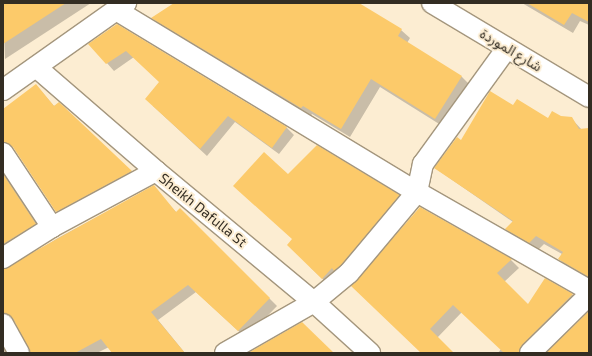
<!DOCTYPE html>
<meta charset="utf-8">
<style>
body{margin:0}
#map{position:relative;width:592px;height:356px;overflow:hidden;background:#fcedd2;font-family:"Exo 2","Noto Sans Arabic",sans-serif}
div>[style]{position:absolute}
.shadow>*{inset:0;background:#0003}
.building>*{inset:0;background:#fcca6a}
.roads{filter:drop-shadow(1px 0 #a4967d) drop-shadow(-1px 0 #a4967d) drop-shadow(0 1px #a4967d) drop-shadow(0 -1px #a4967d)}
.minor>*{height:20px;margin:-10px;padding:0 10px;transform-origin:10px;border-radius:10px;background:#fff}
span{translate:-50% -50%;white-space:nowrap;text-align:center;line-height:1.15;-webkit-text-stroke:4px #fcedd2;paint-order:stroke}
.street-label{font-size:14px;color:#332d23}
.frame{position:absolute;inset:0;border:4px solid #332d23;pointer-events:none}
</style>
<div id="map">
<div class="shadow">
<div style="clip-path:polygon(3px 3px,91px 3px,5px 59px)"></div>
<div style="clip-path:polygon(176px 3px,357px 3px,401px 30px,410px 38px,407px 43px,462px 77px,471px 86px,444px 127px,380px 87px,350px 137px,312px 114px,310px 117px,161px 26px,153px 18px)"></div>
<div style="clip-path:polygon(522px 3px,589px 3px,589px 25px,580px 21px,573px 33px)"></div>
<div style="clip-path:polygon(117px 25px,287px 128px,294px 135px,279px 154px,235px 122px,207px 156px,153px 106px,160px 82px,134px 57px,114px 71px,90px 44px)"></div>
<div style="clip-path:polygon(36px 85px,54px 106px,59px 103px,138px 178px,64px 218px,3px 131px,3px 110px)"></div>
<div style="clip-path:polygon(514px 106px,549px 119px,571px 118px,582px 130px,589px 130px,589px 280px,567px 267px,559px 259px,562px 254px,544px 244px,538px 250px,514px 237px,506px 229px,513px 222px,435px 168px,461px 141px)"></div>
<div style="clip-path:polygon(3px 171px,43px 232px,3px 259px)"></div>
<div style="clip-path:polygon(288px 175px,399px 196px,406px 203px,330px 286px,311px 268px,293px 239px)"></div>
<div style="clip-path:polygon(153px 187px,177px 213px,180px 209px,277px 306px,246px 338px,196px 292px,158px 320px,185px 353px,114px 353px,109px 347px,97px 353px,30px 353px,30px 347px,16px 323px,12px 320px,3px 325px,3px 269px,9px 269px,58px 238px)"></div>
<div style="clip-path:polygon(420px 208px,511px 260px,519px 268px,504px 282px,528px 306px,546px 280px,573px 295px,581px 303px,530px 353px,498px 353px,501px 349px,462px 312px,437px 338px,453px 353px,422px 353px)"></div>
<div style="clip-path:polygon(3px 343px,9px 353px,3px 353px)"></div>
</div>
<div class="building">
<div style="clip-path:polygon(3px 3px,66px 3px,3px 44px)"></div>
<div style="clip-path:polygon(174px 3px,359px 3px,402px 29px,398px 36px,462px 76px,435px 119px,371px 79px,341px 129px,303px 106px,301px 108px,151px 18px)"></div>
<div style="clip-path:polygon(527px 3px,589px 3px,589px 22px,572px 13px,564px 25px)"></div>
<div style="clip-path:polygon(117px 24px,287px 127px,272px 148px,228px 116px,200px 149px,145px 99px,159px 82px,126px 51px,106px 64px,88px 44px)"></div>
<div style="clip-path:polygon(36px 84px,54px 106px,59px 102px,132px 171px,56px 212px,13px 147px,3px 142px,3px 109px)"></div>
<div style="clip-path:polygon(490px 91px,513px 105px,517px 99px,548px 118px,552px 111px,561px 116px,572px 117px,579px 129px,589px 128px,589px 277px,558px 259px,563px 252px,536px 236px,529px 243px,505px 229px,513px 221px,434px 168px,457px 137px,461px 140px)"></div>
<div style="clip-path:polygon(317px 145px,400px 195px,341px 265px,334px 271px,332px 268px,322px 279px,287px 245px,292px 239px,233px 186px,264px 152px,288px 174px)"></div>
<div style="clip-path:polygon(3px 174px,36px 224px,3px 244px)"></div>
<div style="clip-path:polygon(154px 185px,176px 212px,180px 208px,270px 298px,238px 331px,188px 285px,151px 312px,185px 353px,112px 353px,101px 339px,75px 353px,30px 353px,13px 318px,3px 313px,3px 269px)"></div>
<div style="clip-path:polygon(420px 207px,512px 259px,497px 273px,528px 304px,545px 278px,573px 294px,522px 345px,519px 353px,504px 353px,453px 305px,430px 329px,454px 353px,421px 353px,351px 286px)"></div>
<div style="clip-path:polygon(589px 311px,589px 353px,546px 353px)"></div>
<div style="clip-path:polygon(302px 322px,334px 353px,248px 353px)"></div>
</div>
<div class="roads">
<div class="minor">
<div style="left:432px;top:3px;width:183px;rotate:30.9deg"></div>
<div style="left:116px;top:10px;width:352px;rotate:31.2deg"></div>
<div style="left:417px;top:192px;width:198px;rotate:29.7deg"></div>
<div style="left:36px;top:67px;width:159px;rotate:40.9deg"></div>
<div style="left:156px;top:171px;width:205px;rotate:39.7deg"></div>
<div style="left:314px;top:302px;width:76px;rotate:42.3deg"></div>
<div style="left:3px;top:90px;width:151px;rotate:-35.3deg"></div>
<div style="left:3px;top:153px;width:89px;rotate:56.5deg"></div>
<div style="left:3px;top:258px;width:58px;rotate:-32.3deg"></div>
<div style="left:52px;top:227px;width:118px;rotate:-28.3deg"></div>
<div style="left:3px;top:324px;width:33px;rotate:61deg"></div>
<div style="left:225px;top:353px;width:103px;rotate:-29.8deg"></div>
<div style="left:314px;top:302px;width:45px;rotate:-39.6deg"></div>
<div style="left:349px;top:273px;width:106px;rotate:-50deg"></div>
<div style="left:417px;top:192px;width:29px;rotate:-78deg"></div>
<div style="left:423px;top:164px;width:143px;rotate:-54.1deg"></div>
<div style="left:530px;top:353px;width:83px;rotate:-44.5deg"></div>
</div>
</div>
<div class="street-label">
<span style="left:511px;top:50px;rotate:31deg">شارع الموردة</span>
<span style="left:203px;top:210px;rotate:39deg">Sheikh Dafulla St</span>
</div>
<div class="frame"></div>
</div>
